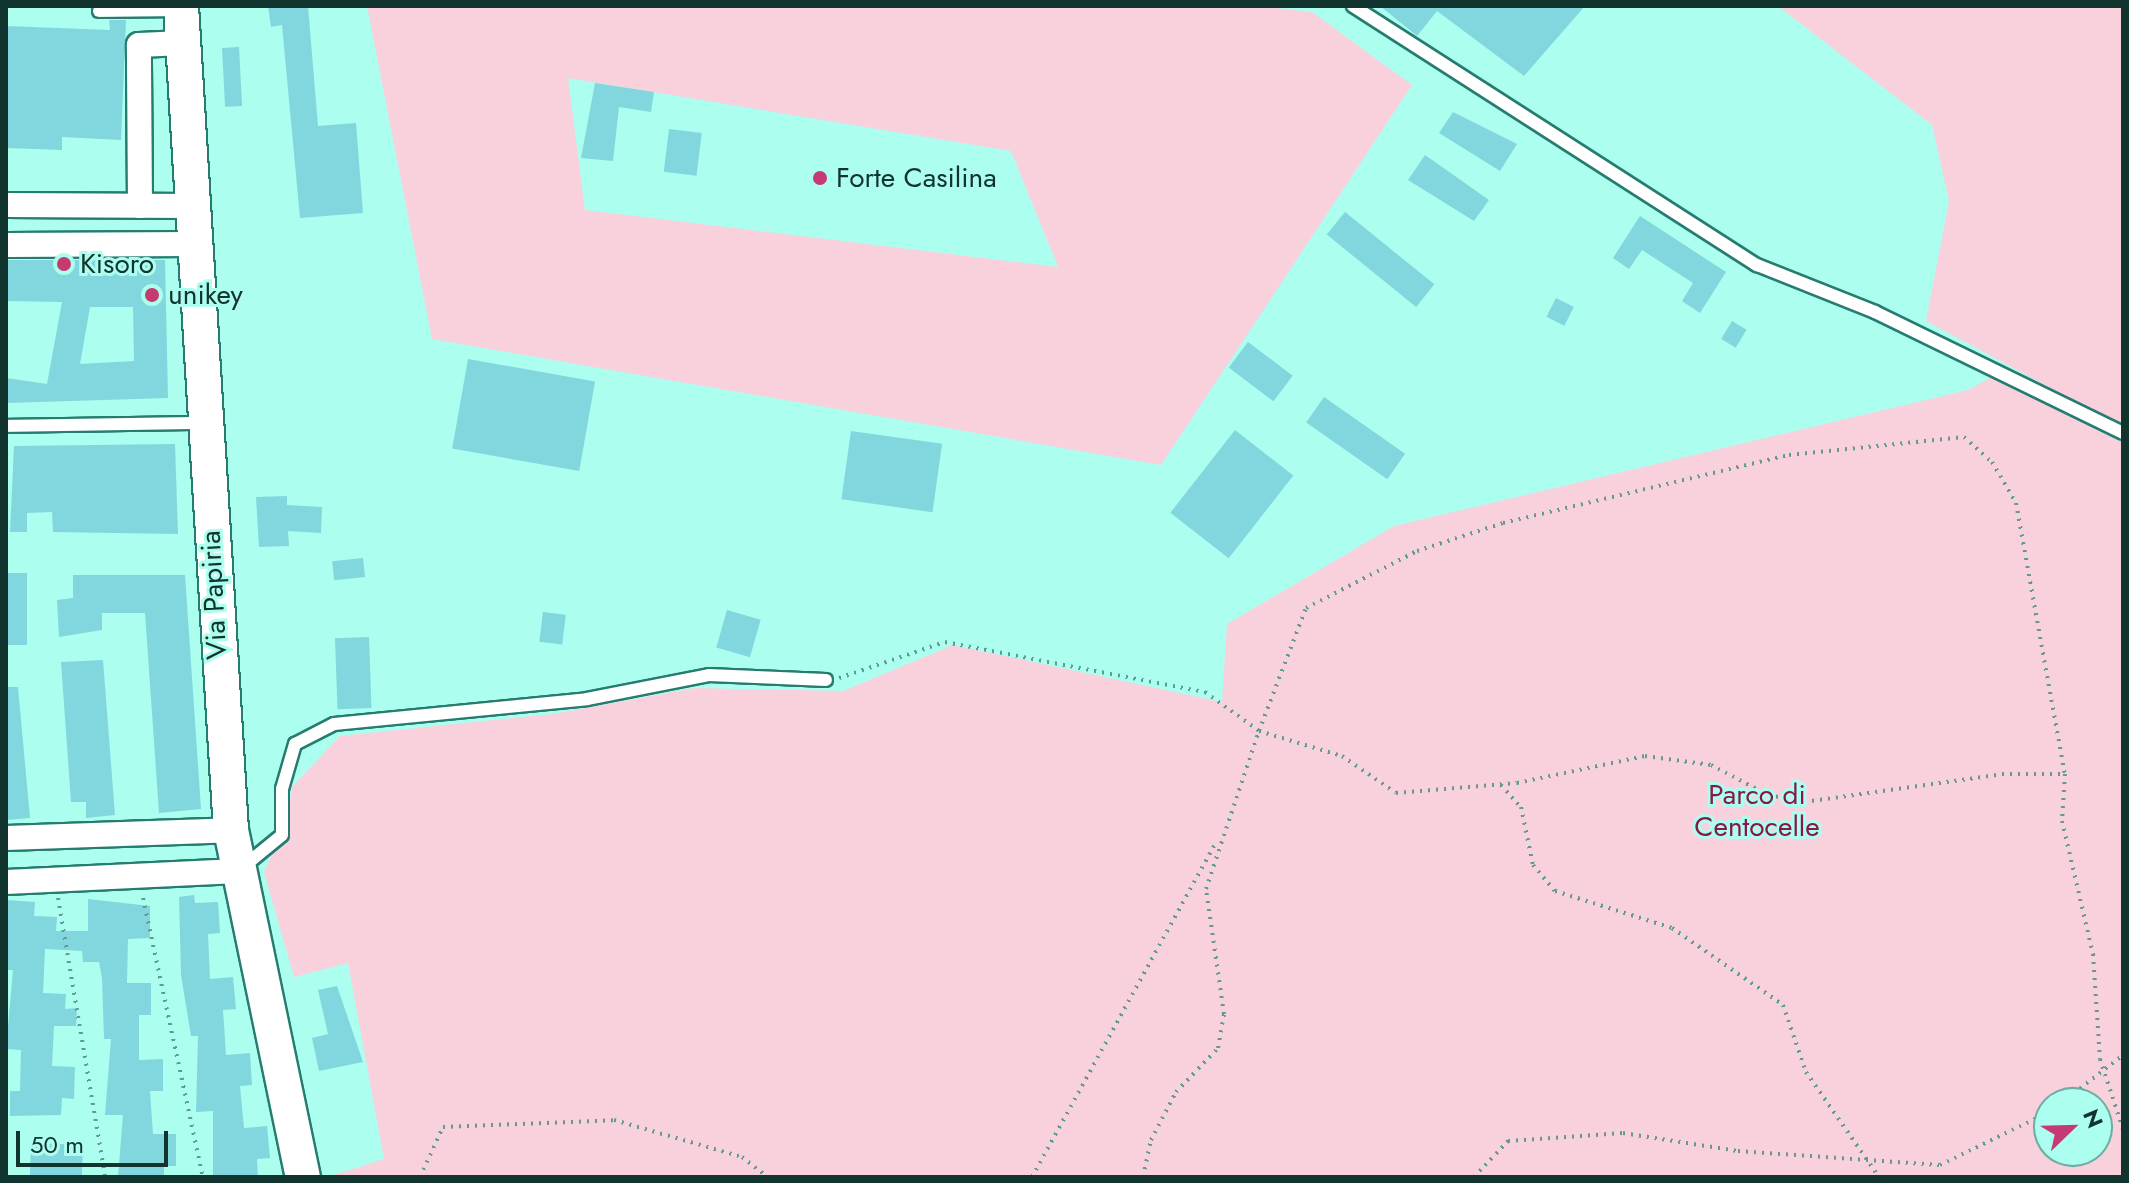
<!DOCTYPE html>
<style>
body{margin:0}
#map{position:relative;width:2129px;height:1183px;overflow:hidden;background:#acfeee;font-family:Jost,sans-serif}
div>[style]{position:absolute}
.green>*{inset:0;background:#f9d1dc}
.building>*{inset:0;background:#81d7dd;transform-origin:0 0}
.path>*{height:4px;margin-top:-2px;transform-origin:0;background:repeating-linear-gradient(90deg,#609b90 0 2px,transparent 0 8px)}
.roads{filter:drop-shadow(2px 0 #257c6f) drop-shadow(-2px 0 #257c6f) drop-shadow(0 2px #257c6f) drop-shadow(0 -2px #257c6f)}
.lane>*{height:12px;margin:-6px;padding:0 6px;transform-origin:6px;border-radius:6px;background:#fff}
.street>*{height:24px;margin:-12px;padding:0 12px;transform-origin:12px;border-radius:12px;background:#fff}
.secondary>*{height:34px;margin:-17px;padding:0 17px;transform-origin:17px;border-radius:17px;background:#fff}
.dots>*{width:22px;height:22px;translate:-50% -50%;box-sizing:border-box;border:4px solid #acfeee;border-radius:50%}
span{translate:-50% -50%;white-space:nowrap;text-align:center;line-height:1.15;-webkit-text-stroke:6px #acfeee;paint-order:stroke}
.poi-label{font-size:28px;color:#11342e}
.left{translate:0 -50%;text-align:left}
.street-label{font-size:28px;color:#11342e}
.park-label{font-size:28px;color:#871848}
.frame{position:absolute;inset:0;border:8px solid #11342e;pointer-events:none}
.north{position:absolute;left:2033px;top:1087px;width:80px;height:80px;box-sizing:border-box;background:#acfeee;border:2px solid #6eada1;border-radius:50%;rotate:67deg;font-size:22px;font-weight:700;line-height:32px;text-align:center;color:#11342e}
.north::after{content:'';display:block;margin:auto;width:28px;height:36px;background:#c53a70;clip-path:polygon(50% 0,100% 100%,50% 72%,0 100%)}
.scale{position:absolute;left:16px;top:1131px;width:152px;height:36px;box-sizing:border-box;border:4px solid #11342e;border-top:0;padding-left:10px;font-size:24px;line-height:28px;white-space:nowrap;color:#11342e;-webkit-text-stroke:6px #acfeee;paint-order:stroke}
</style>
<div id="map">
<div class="green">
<div style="clip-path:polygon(evenodd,367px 6px,1259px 6px,1312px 12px,1412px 85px,1161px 465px,432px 339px,367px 6px,568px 78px,1011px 151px,1058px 267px,585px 210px,568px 78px)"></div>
<div style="clip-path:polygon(1778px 6px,2123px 6px,2123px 427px,1926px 321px,1949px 201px,1932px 125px)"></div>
<div style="clip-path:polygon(evenodd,1992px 377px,2123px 443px,2123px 1177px,327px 1177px,384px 1159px,348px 963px,294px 977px,264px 872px,287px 822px,292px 787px,340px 736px,552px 714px,695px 688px,843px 691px,953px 645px,1222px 702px,1227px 624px,1394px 526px,1968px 390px,1992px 377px,2049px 1103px,2097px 1103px,2097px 1151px,2049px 1151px,2049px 1103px)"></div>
</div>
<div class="building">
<div style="clip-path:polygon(268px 6px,308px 6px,318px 126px,356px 123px,363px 213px,300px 218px,282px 25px,271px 27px)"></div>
<div style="clip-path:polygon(1380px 6px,1585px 6px,1524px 76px,1437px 11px,1417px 36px)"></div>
<div style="clip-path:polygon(109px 20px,126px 20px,121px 140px,62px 137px,62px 150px,6px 148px,6px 26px,110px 30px)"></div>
<div style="left:239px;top:47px;width:59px;height:17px;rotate:87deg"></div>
<div style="clip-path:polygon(595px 83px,654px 92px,651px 112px,619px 107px,613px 161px,581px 158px)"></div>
<div style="clip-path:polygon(1453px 112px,1517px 144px,1500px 171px,1439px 133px)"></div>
<div style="left:669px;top:129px;width:33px;height:43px;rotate:7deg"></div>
<div style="clip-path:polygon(1425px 155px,1489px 200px,1474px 221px,1408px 180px)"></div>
<div style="left:1345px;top:212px;width:115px;height:29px;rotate:39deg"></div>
<div style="clip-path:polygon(1640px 216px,1726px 272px,1700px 313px,1682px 301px,1693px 283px,1642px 250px,1629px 269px,1613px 258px)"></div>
<div style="clip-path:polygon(evenodd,6px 260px,165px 260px,168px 398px,6px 403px,6px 378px,47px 384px,62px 302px,6px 301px,6px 260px,90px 307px,133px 307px,134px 361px,80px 364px,90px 307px)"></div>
<div style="left:1556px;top:298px;width:20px;height:21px;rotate:27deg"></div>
<div style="left:1732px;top:321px;width:17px;height:21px;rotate:31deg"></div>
<div style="left:1248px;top:342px;width:56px;height:32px;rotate:37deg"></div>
<div style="left:468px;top:359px;width:129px;height:91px;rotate:10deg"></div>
<div style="left:1324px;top:397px;width:99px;height:31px;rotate:35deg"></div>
<div style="left:1235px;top:430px;width:74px;height:105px;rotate:38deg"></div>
<div style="left:851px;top:431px;width:92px;height:69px;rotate:8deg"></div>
<div style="clip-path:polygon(175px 444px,178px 534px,53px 532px,52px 512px,27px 513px,27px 532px,10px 532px,14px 446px)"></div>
<div style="clip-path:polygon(287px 496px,287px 505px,322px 507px,321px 533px,288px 531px,289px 546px,259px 547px,256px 497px)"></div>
<div style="left:363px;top:558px;width:19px;height:31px;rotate:84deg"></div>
<div style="left:6px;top:573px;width:21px;height:72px"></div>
<div style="clip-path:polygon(73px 575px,185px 575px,201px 809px,159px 813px,145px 613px,102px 613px,102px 630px,59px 637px,57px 600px,73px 598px)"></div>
<div style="left:727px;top:610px;width:35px;height:39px;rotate:16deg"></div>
<div style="left:543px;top:612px;width:23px;height:30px;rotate:7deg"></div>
<div style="left:369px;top:637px;width:71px;height:34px;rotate:88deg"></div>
<div style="clip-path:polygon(103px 660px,115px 815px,86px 818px,86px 802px,71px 802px,61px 662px)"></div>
<div style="clip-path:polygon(6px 687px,18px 687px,30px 818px,6px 820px)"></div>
<div style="clip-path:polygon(194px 895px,195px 903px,218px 902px,220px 933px,208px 934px,210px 979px,233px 977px,236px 1009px,223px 1010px,226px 1055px,250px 1053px,252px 1085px,240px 1086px,244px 1128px,267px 1126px,270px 1158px,257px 1159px,258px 1177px,213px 1177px,213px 1111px,196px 1112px,198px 1036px,191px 1036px,181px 975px,179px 897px)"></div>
<div style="clip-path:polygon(88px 899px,150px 906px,150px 938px,128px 939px,127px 983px,151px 983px,151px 1015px,139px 1015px,139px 1060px,163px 1059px,163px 1091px,150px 1091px,153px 1134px,176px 1134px,176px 1166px,164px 1166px,164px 1177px,118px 1177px,123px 1115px,105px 1115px,111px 1039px,104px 1039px,102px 978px,99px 962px,83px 962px,82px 951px,45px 949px,43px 993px,66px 994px,65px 1009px,77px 1008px,76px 1026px,54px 1026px,52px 1066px,75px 1067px,74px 1099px,62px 1098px,61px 1115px,10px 1116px,10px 1091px,20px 1091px,21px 1050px,6px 1049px,13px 970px,6px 970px,6px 900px,35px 902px,34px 916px,57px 917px,56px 931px,88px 931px)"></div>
<div style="clip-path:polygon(337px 986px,363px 1062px,319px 1071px,312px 1038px,328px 1034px,318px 990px)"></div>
<div style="left:31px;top:1143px;width:52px;height:34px;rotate:2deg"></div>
</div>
<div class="path">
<div style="left:839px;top:678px;width:112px;rotate:-18.8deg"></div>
<div style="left:945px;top:642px;width:265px;rotate:10.9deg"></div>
<div style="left:1205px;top:692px;width:67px;rotate:35.8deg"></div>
<div style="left:1259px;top:731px;width:132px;rotate:-69.1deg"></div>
<div style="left:1306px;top:608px;width:125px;rotate:-27.2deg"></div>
<div style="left:1417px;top:551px;width:90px;rotate:-18deg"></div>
<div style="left:1503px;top:523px;width:294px;rotate:-13.4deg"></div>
<div style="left:1789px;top:455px;width:176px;rotate:-5.9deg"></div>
<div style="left:1964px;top:437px;width:38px;rotate:42deg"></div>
<div style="left:1992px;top:462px;width:48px;rotate:59.7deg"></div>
<div style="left:2016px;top:503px;width:275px;rotate:79.8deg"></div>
<div style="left:1501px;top:785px;width:30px;rotate:48deg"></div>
<div style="left:1521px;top:807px;width:59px;rotate:78.3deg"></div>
<div style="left:1533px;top:865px;width:34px;rotate:50deg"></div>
<div style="left:1555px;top:891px;width:123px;rotate:17.5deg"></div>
<div style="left:1672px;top:928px;width:135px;rotate:34.7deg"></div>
<div style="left:1783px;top:1005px;width:71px;rotate:71.1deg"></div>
<div style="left:1806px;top:1072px;width:128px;rotate:55.2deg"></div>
<div style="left:58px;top:898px;width:283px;rotate:80.4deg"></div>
<div style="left:143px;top:898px;width:285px;rotate:77.9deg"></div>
<div style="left:2061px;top:1103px;width:78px;rotate:-37.7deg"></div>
<div style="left:420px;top:1177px;width:55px;rotate:-65.3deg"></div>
<div style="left:443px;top:1127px;width:171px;rotate:-2.3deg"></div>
<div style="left:614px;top:1120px;width:133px;rotate:16.1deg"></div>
<div style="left:742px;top:1157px;width:33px;rotate:38deg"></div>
<div style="left:1032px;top:1177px;width:378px;rotate:-61.2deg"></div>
<div style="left:1143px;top:1177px;width:38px;rotate:-78deg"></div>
<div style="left:1151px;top:1140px;width:54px;rotate:-62.5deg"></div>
<div style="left:1176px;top:1092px;width:61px;rotate:-46.3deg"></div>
<div style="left:1218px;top:1048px;width:35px;rotate:-80deg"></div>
<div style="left:1224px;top:1014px;width:126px;rotate:-98.2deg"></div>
<div style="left:1206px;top:889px;width:167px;rotate:-71.5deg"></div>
<div style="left:1259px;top:731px;width:87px;rotate:16.8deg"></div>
<div style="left:1342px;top:756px;width:65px;rotate:34.4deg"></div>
<div style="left:1396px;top:793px;width:121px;rotate:-4.7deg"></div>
<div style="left:1517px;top:783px;width:131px;rotate:-11.9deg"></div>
<div style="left:1645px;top:756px;width:67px;rotate:7.8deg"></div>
<div style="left:1711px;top:765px;width:64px;rotate:27.8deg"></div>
<div style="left:1768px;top:795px;width:37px;rotate:11deg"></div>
<div style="left:1804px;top:802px;width:200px;rotate:-8deg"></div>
<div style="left:2002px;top:774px;width:63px"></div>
<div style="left:2065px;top:774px;width:47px;rotate:93.7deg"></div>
<div style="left:2062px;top:821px;width:137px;rotate:76.9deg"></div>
<div style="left:2093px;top:954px;width:105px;rotate:86.2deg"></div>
<div style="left:2100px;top:1059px;width:74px;rotate:71.8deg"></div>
<div style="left:1474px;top:1177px;width:50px;rotate:-46.6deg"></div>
<div style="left:1508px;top:1141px;width:115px;rotate:-4deg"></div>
<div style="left:1623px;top:1133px;width:116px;rotate:8.9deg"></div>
<div style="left:1738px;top:1151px;width:202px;rotate:4deg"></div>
<div style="left:1940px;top:1165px;width:121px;rotate:-25.9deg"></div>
</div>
<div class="roads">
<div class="lane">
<div style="left:1353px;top:6px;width:480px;rotate:32.7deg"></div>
<div style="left:1757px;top:265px;width:127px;rotate:21.7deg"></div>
<div style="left:1875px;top:312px;width:276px;rotate:26deg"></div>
<div style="left:99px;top:11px;width:79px;rotate:-0.7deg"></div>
<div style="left:6px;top:426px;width:197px;rotate:-0.9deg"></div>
<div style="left:243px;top:867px;width:50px;rotate:-39.4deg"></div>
<div style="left:282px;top:835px;width:46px;rotate:-90deg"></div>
<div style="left:282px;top:789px;width:47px;rotate:-73.9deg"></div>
<div style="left:295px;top:744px;width:44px;rotate:-27.1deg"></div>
<div style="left:334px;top:724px;width:254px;rotate:-5.6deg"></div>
<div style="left:587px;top:699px;width:124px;rotate:-11.1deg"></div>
<div style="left:709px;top:675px;width:117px;rotate:2.4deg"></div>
</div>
<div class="street">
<div style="left:6px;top:205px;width:184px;rotate:0.3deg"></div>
<div style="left:140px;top:206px;width:161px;rotate:-90.4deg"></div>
<div style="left:139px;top:45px;width:44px;rotate:-2.6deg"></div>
<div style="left:6px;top:245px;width:186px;rotate:-0.3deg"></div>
<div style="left:6px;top:838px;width:225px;rotate:-2deg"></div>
<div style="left:6px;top:882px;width:232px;rotate:-2.7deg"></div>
</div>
<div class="secondary">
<div style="left:181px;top:6px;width:826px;rotate:86.53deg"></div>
<div style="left:231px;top:830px;width:354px;rotate:78.3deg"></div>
</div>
</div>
<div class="dots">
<div style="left:820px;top:178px;background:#c53a70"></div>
<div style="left:64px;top:264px;background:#c53a70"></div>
<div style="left:152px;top:295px;background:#c53a70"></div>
</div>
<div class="poi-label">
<span class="left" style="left:836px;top:178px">Forte Casilina</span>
<span class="left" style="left:80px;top:264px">Kisoro</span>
<span class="left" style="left:168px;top:295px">unikey</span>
</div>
<div class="street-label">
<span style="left:214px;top:595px;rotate:-93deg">Via Papiria</span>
</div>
<div class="park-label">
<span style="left:1757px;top:811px">Parco di<br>Centocelle</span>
</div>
<div class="frame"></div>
<div class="north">N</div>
<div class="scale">50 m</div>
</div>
